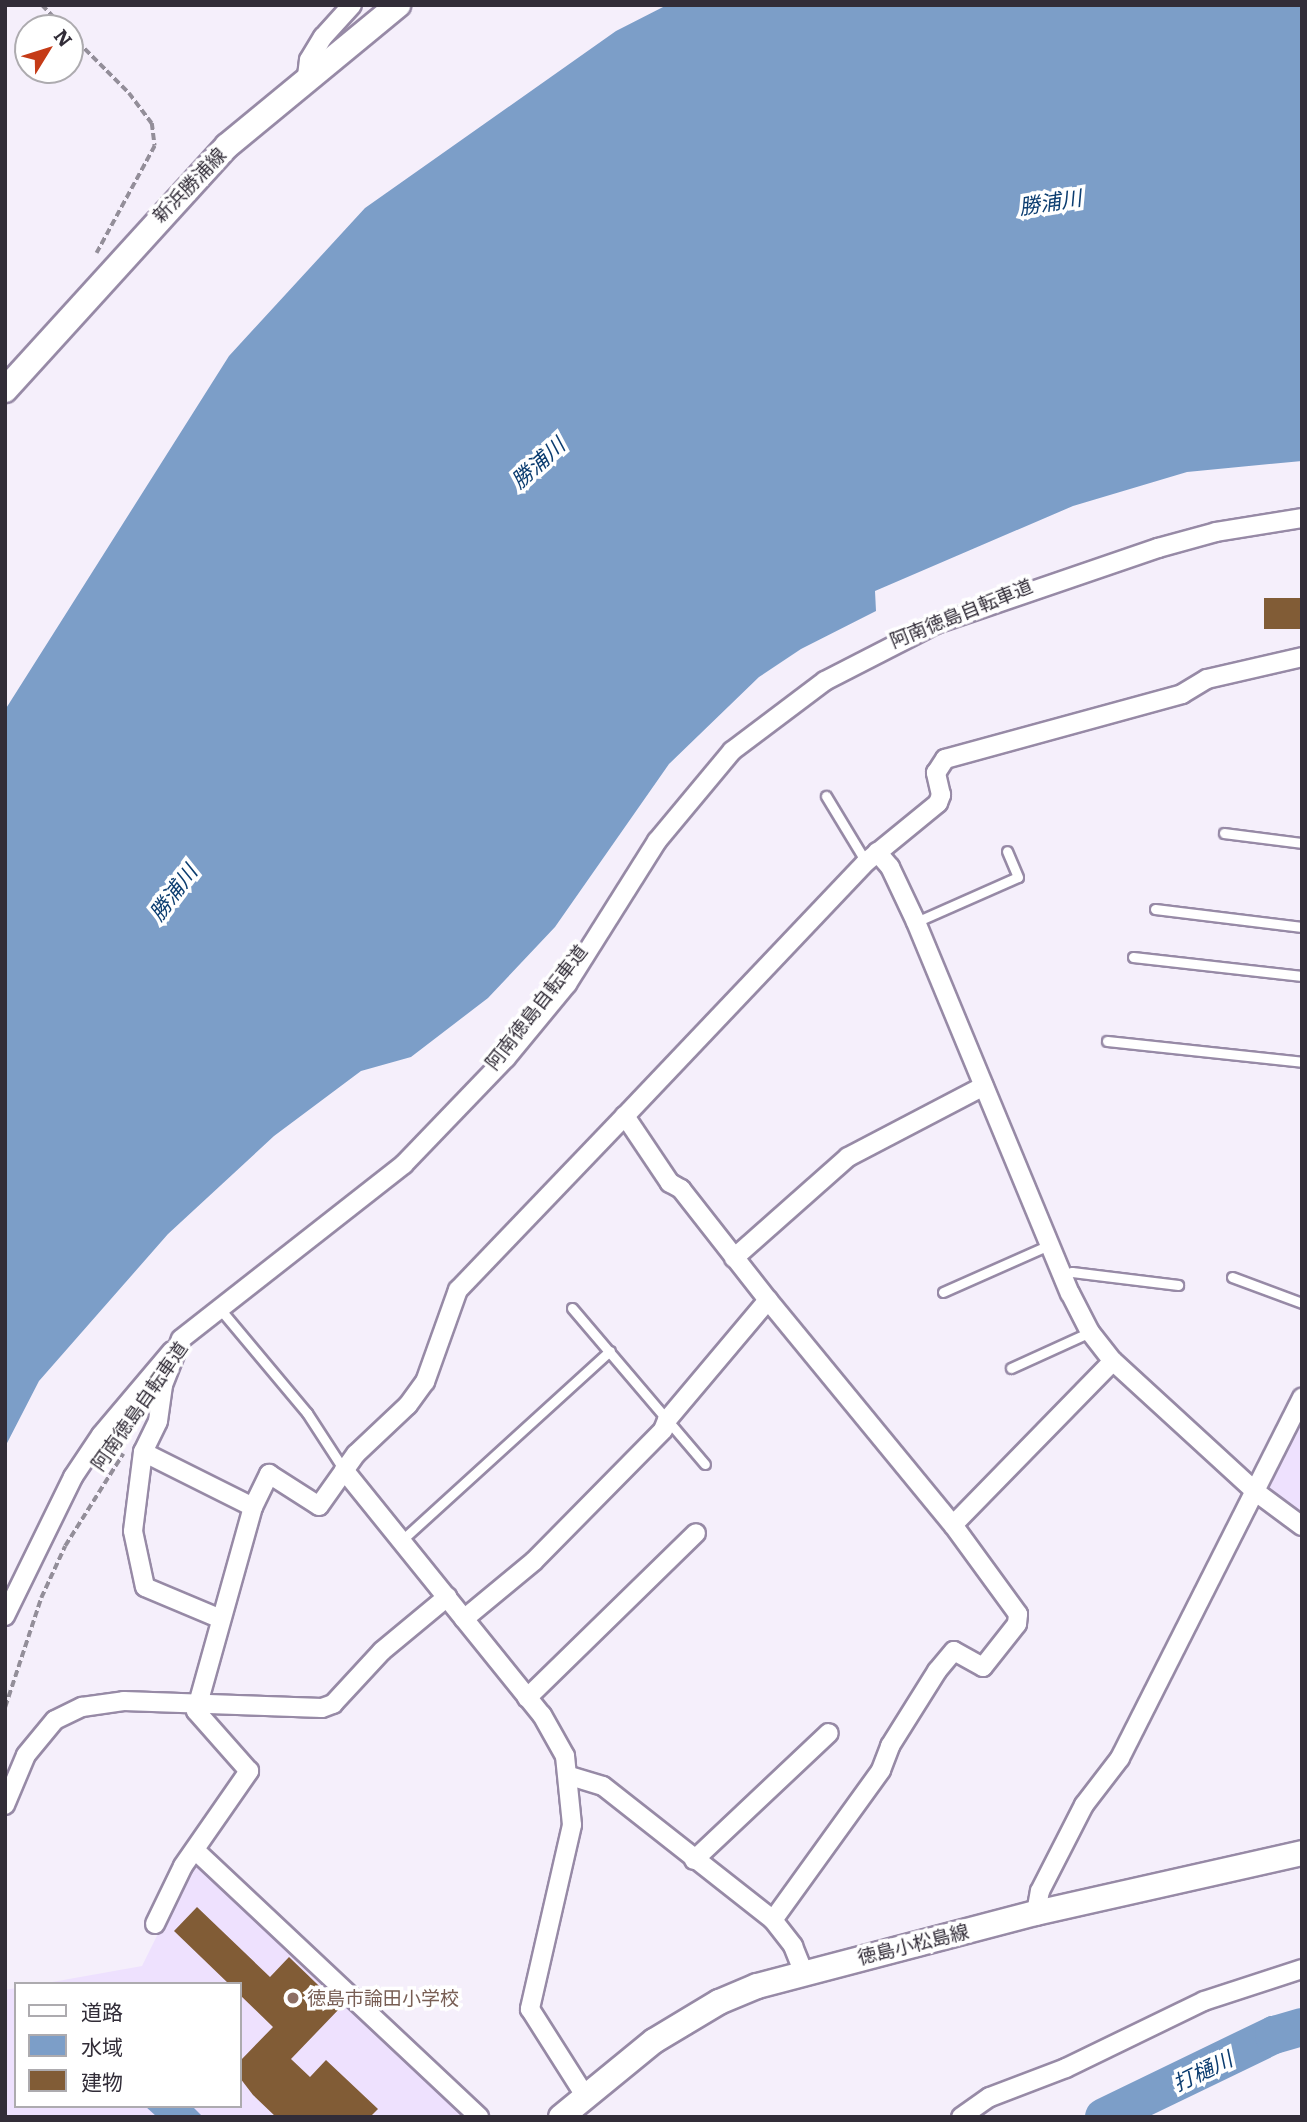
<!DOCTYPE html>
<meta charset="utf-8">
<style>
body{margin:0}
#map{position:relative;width:1307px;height:2122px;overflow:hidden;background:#f5effb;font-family:Literata,"Noto Sans JP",serif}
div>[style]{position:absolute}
.built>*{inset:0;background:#eee1fe}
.water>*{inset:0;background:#7c9ec8}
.river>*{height:38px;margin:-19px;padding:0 19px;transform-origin:19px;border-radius:19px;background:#7c9ec8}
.building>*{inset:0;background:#815c36;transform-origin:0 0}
.path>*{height:3.5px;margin-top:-1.75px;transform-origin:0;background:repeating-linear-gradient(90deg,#938e99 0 7px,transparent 0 10.5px)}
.roads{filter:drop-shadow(2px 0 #978aa6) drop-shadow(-2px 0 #978aa6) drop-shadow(0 2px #978aa6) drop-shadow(0 -2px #978aa6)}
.service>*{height:9px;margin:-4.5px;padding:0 4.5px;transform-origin:4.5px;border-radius:4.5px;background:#fff}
.minor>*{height:18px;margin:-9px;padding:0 9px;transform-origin:9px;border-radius:9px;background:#fff}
.secondary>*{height:24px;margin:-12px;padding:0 12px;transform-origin:12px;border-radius:12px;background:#fff}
.dots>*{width:19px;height:19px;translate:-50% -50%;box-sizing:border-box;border:4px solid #fff;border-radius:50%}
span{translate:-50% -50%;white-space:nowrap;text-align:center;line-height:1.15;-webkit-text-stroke:7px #fff;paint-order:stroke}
.street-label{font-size:19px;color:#322d38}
.education-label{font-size:19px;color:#785e54}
.left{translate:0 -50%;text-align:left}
.water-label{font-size:21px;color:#0c3d70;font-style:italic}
.frame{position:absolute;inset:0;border:7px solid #322d38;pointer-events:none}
.legend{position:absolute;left:14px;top:1982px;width:228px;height:126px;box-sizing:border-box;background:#fff;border:2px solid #adabaf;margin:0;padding:9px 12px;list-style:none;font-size:21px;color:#322d38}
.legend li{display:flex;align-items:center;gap:14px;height:35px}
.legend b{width:35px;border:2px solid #adabaf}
.north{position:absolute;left:14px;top:14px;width:70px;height:70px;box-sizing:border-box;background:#fff;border:2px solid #adabaf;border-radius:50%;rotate:52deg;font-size:19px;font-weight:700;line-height:28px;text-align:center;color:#322d38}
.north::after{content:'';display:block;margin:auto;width:24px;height:32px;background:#c53b17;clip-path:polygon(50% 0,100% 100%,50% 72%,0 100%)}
</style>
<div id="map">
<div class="built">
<div style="clip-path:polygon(1302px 1414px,1302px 1514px,1270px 1490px,1269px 1483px)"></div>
<div style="clip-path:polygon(201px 1865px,354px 2006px,465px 2117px,5px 2117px,5px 1990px,16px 1988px,16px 2106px,240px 2106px,240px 1984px,41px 1984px,142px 1966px,190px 1869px)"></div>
</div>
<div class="water">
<div style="clip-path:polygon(667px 5px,1302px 5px,1302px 461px,1187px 472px,1073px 506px,875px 591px,876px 611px,801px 649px,759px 677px,669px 764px,555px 927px,488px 998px,411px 1057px,361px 1071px,274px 1136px,168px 1234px,39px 1381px,5px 1447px,5px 710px,229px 356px,365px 208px,616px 31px)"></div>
<div style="clip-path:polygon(145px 2106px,192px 2106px,203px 2117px,157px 2117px)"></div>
</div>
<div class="river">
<div style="left:1104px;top:2117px;width:189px;rotate:-25.8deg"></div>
<div style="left:1274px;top:2035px;width:29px;rotate:-16deg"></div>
</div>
<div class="building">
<div style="left:1302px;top:598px;width:31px;height:38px;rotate:90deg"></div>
<div style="clip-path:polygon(197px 1907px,270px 1977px,289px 1957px,341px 2007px,291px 2059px,310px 2077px,326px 2060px,378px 2109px,370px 2117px,276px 2117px,253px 2095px,240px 2078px,240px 2061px,273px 2027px,240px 1995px,240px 1984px,229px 1984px,174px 1931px)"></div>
</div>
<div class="path">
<div style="left:42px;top:5px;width:32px;rotate:46deg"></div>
<div style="left:70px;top:34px;width:83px;rotate:45deg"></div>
<div style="left:129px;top:93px;width:38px;rotate:53deg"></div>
<div style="left:152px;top:123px;width:23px;rotate:83deg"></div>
<div style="left:155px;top:146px;width:122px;rotate:118.5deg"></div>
<div style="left:5px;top:1707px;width:115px;rotate:-71.7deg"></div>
<div style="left:41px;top:1598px;width:57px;rotate:-65.2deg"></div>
<div style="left:65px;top:1546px;width:109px;rotate:-57.8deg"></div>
</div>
<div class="roads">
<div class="service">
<div style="left:826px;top:796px;width:77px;rotate:58.8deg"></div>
<div style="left:1224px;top:833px;width:79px;rotate:7.3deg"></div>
<div style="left:1155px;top:909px;width:148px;rotate:7deg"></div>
<div style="left:916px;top:922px;width:111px;rotate:-23.8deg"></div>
<div style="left:1018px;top:877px;width:28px;rotate:-113deg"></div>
<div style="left:1133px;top:957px;width:170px;rotate:6.4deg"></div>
<div style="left:1107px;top:1041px;width:196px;rotate:6.1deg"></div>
<div style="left:1062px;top:1275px;width:10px;rotate:-17deg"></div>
<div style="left:1072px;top:1272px;width:107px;rotate:7deg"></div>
<div style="left:1232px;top:1277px;width:75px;rotate:20.4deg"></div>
<div style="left:943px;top:1292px;width:116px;rotate:-23.9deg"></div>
<div style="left:572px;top:1308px;width:205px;rotate:49.6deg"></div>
<div style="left:225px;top:1315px;width:128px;rotate:50.1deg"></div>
<div style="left:307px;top:1413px;width:68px;rotate:57deg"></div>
<div style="left:1011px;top:1368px;width:87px;rotate:-24.5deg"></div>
<div style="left:402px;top:1540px;width:281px;rotate:-42.3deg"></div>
</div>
<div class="minor">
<div style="left:307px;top:76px;width:16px;rotate:-83deg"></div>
<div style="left:309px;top:60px;width:27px;rotate:-59deg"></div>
<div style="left:323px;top:37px;width:43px;rotate:-47.8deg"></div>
<div style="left:877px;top:852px;width:20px;rotate:49deg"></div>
<div style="left:890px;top:867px;width:61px;rotate:64.7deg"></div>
<div style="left:916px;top:922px;width:402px;rotate:67.5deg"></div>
<div style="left:1070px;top:1293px;width:44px;rotate:62.9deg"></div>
<div style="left:1090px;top:1332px;width:37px;rotate:52deg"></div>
<div style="left:734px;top:1258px;width:152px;rotate:-41.5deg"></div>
<div style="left:848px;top:1157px;width:153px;rotate:-27.6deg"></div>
<div style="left:768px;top:1300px;width:291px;rotate:50.6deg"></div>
<div style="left:143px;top:1452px;width:123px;rotate:26.6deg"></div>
<div style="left:344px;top:1470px;width:315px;rotate:51.1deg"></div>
<div style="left:542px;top:1715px;width:47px;rotate:60.7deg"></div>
<div style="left:565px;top:1756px;width:69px;rotate:84.2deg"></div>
<div style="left:572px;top:1825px;width:189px;rotate:102.9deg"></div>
<div style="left:530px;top:2009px;width:101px;rotate:57.6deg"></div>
<div style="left:5px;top:1616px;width:155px;rotate:-63.9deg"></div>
<div style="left:73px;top:1477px;width:50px;rotate:-56.3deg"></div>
<div style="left:101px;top:1435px;width:110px;rotate:-49.8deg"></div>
<div style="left:221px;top:1619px;width:82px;rotate:-157.2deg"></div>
<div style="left:145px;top:1587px;width:57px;rotate:-102.1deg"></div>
<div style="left:133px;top:1531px;width:80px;rotate:-82.8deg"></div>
<div style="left:143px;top:1452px;width:34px;rotate:-64deg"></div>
<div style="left:158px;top:1421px;width:36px;rotate:-82deg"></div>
<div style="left:163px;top:1385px;width:49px;rotate:-68.6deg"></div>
<div style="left:181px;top:1339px;width:283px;rotate:-38.1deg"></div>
<div style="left:404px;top:1164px;width:147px;rotate:-46.1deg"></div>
<div style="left:506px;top:1058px;width:96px;rotate:-50.5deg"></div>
<div style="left:567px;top:984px;width:169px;rotate:-57.8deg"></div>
<div style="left:657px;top:841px;width:117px;rotate:-50.2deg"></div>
<div style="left:732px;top:751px;width:116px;rotate:-37deg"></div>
<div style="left:825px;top:681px;width:125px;rotate:-27.2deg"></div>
<div style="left:936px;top:624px;width:235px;rotate:-18.9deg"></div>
<div style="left:1158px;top:548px;width:60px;rotate:-15.4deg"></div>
<div style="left:1216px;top:532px;width:87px;rotate:-9.2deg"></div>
<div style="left:464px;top:1619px;width:91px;rotate:-39.6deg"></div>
<div style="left:534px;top:1561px;width:184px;rotate:-45.4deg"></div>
<div style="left:663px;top:1430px;width:11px;rotate:-68deg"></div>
<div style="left:667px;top:1420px;width:157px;rotate:-49.9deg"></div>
<div style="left:768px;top:1300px;width:141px;rotate:-128.1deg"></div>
<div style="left:681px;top:1189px;width:13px;rotate:-151deg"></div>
<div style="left:670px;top:1183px;width:81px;rotate:-123.9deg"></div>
<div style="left:625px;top:1116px;width:350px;rotate:-46.5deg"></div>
<div style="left:866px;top:862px;width:93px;rotate:-39.3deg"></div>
<div style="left:938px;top:803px;width:9px;rotate:-69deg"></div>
<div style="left:941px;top:795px;width:23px;rotate:-103deg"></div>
<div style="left:936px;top:773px;width:17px;rotate:-57deg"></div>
<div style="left:945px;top:759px;width:246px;rotate:-15.3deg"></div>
<div style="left:1182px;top:694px;width:29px;rotate:-31deg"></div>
<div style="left:1207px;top:679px;width:98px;rotate:-13deg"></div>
<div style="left:527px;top:1698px;width:236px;rotate:-44.3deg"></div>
<div style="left:570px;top:1776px;width:34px;rotate:17deg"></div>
<div style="left:603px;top:1786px;width:216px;rotate:38.2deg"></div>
<div style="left:773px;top:1920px;width:33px;rotate:52deg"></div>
<div style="left:793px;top:1946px;width:27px;rotate:68deg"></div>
<div style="left:5px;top:1805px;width:54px;rotate:-67.2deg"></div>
<div style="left:26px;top:1755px;width:45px;rotate:-50.4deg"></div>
<div style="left:55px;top:1720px;width:30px;rotate:-26deg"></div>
<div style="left:82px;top:1707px;width:42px;rotate:-8.1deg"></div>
<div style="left:124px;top:1701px;width:198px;rotate:2deg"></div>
<div style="left:322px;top:1708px;width:12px;rotate:-20deg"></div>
<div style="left:333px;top:1704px;width:72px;rotate:-47.2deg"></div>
<div style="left:382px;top:1651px;width:85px;rotate:-39.7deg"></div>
<div style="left:195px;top:1850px;width:390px;rotate:43.2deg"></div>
<div style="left:694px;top:1860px;width:185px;rotate:-43.3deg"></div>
<div style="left:1036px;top:1913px;width:22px;rotate:-80deg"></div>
<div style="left:1040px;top:1891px;width:97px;rotate:-62.9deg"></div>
<div style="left:1084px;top:1805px;width:59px;rotate:-52.5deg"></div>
<div style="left:1120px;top:1758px;width:404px;rotate:-63.2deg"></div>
<div style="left:773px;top:1920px;width:185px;rotate:-54.2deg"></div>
<div style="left:881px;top:1770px;width:26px;rotate:-69deg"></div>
<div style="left:890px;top:1746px;width:89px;rotate:-57.9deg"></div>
<div style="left:937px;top:1671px;width:26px;rotate:-50deg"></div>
<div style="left:954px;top:1651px;width:33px;rotate:29deg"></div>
<div style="left:983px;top:1667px;width:55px;rotate:-51.7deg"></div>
<div style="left:1017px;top:1624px;width:10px;rotate:-84deg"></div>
<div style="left:1018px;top:1614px;width:110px;rotate:-126.1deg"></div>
<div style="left:953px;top:1525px;width:229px;rotate:-45.7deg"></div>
<div style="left:1113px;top:1361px;width:194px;rotate:42.5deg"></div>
<div style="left:1256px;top:1492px;width:57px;rotate:36.5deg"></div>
<div style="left:155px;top:1924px;width:64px;rotate:-64.2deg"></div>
<div style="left:183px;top:1866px;width:116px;rotate:-55.2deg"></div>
<div style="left:249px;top:1771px;width:80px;rotate:-131.5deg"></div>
<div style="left:196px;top:1711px;width:212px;rotate:-74.4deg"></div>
<div style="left:253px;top:1507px;width:37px;rotate:-64deg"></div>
<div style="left:269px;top:1474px;width:59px;rotate:32.6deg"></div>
<div style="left:319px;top:1506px;width:64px;rotate:-54.6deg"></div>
<div style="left:356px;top:1454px;width:71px;rotate:-43.3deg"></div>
<div style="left:408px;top:1405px;width:29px;rotate:-54deg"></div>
<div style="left:425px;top:1382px;width:98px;rotate:-70.3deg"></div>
<div style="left:458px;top:1290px;width:241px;rotate:-46.2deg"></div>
<div style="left:961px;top:2117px;width:35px;rotate:-35deg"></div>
<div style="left:990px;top:2097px;width:81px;rotate:-20.9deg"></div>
<div style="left:1066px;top:2068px;width:153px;rotate:-25.9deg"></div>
<div style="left:1204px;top:2001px;width:103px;rotate:-18.1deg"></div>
</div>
<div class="secondary">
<div style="left:5px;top:390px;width:330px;rotate:-47.7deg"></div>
<div style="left:227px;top:146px;width:222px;rotate:-39.5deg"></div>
<div style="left:561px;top:2117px;width:120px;rotate:-39.3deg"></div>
<div style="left:654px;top:2041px;width:76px;rotate:-31deg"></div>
<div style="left:719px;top:2002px;width:41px;rotate:-22.8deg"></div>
<div style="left:757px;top:1986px;width:288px;rotate:-14.7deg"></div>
<div style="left:1036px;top:1913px;width:273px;rotate:-12.7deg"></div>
</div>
</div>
<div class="dots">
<div style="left:293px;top:1998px;background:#8d6e63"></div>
</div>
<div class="street-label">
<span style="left:189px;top:185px;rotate:-46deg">新浜勝浦線</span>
<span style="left:961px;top:613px;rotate:-22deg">阿南徳島自転車道</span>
<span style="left:536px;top:1007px;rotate:-52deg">阿南徳島自転車道</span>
<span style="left:139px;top:1406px;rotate:-55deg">阿南徳島自転車道</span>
<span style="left:913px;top:1944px;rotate:-14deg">徳島小松島線</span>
</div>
<div class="education-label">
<span class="left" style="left:307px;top:1998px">徳島市論田小学校</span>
</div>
<div class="water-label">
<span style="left:1050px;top:201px;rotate:-9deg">勝浦川</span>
<span style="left:537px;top:462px;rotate:-42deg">勝浦川</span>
<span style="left:172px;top:892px;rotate:-53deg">勝浦川</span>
<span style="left:1202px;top:2070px;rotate:-26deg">打樋川</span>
</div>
<div class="frame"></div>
<ul class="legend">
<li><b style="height:9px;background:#fff"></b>道路</li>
<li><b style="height:19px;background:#7c9ec8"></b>水域</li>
<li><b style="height:19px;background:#815c36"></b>建物</li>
</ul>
<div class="north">N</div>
</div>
